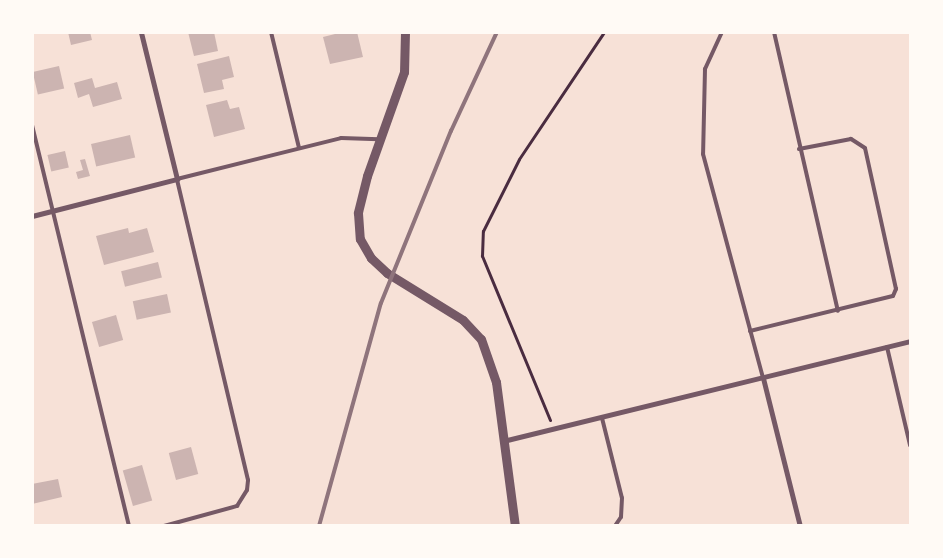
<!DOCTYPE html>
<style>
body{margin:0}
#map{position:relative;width:943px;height:558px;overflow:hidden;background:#f7e1d7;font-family:"Open Sans",sans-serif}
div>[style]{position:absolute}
.building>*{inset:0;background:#ccb4b1;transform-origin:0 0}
.path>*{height:3px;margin:-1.5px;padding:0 1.5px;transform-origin:1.5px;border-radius:1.5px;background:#4a2c40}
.service>*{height:4px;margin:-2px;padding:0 2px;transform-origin:2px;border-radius:2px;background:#755966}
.minor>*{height:5px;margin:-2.5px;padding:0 2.5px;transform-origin:2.5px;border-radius:2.5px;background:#755966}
.tertiary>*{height:9px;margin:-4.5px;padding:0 4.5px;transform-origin:4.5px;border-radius:4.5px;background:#755966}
.rail>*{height:4px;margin:-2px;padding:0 2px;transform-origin:2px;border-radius:2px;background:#8f747c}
span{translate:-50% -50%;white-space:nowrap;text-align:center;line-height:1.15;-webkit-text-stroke:5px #fffaf5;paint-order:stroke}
.frame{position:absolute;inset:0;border:34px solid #fffaf5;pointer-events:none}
</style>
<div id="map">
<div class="building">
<div style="clip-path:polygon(68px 32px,90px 32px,92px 40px,71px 45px)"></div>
<div style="clip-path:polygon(188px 32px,214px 32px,218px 51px,194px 56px)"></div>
<div style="clip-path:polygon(343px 32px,357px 32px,363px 57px,330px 64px,323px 37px)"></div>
<div style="clip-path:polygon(229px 56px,234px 77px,222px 80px,224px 89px,204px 93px,197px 64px)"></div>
<div style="left:59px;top:66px;width:23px;height:27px;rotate:77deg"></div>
<div style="clip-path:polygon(92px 78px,95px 88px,117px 82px,122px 99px,93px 107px,89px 94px,78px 98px,74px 83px)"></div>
<div style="clip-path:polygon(227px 100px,230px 109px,239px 107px,245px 129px,214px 137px,206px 105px)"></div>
<div style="left:130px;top:135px;width:23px;height:40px;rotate:77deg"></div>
<div style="left:65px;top:151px;width:17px;height:18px;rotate:77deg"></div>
<div style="clip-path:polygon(85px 159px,90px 176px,78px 179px,76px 172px,83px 170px,80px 160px)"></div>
<div style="clip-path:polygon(128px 228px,129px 233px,147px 228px,154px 252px,104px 265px,96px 236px)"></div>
<div style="left:158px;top:262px;width:16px;height:38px;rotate:76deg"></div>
<div style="left:167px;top:294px;width:19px;height:35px;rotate:78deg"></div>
<div style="left:116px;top:315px;width:26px;height:25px;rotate:74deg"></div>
<div style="left:191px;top:447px;width:28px;height:23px;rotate:75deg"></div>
<div style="left:142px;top:465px;width:37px;height:20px;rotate:74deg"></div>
<div style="clip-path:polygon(58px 479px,62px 497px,32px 504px,32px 484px)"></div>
</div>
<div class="path">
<div style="left:550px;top:420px;width:178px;rotate:-112.5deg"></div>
<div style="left:482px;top:256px;width:25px;rotate:-88deg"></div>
<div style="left:483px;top:231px;width:80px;rotate:-63.4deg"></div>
<div style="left:519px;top:159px;width:153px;rotate:-56.2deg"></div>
</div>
<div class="service">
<div style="left:271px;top:32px;width:119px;rotate:76.4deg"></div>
<div style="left:722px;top:32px;width:41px;rotate:114.7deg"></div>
<div style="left:705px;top:69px;width:85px;rotate:91.3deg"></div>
<div style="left:703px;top:154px;width:232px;rotate:75deg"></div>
<div style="left:774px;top:32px;width:286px;rotate:77.1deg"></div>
<div style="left:32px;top:125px;width:413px;rotate:76.4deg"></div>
<div style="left:750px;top:331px;width:147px;rotate:-13.8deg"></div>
<div style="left:893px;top:296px;width:8px;rotate:-67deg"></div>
<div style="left:896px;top:289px;width:144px;rotate:-102.4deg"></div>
<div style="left:865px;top:148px;width:17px;rotate:-147deg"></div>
<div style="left:851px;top:139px;width:53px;rotate:169.1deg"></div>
<div style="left:887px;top:347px;width:101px;rotate:76.8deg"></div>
<div style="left:602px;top:418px;width:82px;rotate:76deg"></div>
<div style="left:622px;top:498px;width:19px;rotate:93deg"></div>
<div style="left:621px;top:517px;width:11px;rotate:124deg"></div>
<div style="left:164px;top:526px;width:76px;rotate:-15.3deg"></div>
<div style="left:237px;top:506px;width:19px;rotate:-58deg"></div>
<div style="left:247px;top:490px;width:10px;rotate:-84deg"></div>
<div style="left:248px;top:480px;width:309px;rotate:-103.3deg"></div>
<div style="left:177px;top:179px;width:169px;rotate:-14deg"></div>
<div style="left:341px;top:138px;width:38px;rotate:2deg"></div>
</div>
<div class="minor">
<div style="left:32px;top:216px;width:150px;rotate:-14.3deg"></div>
<div style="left:177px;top:179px;width:151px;rotate:-103.8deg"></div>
<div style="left:763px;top:378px;width:153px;rotate:76deg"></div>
<div style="left:503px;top:441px;width:419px;rotate:-13.8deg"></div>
</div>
<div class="tertiary">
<div style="left:405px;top:32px;width:40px;rotate:91.4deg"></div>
<div style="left:404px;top:72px;width:110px;rotate:109.6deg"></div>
<div style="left:367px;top:176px;width:38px;rotate:104deg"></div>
<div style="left:358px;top:213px;width:26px;rotate:86deg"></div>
<div style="left:360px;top:239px;width:22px;rotate:60deg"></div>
<div style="left:371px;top:258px;width:22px;rotate:43deg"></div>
<div style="left:387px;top:273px;width:89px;rotate:31.7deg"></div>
<div style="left:463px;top:320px;width:26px;rotate:47deg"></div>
<div style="left:481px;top:339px;width:46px;rotate:70.8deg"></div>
<div style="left:496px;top:382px;width:145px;rotate:82.5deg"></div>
</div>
<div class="rail">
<div style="left:319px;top:526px;width:231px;rotate:-74.5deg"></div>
<div style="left:381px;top:303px;width:186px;rotate:-67.9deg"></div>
<div style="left:451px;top:131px;width:109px;rotate:-65.1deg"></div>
</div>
<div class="frame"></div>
</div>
